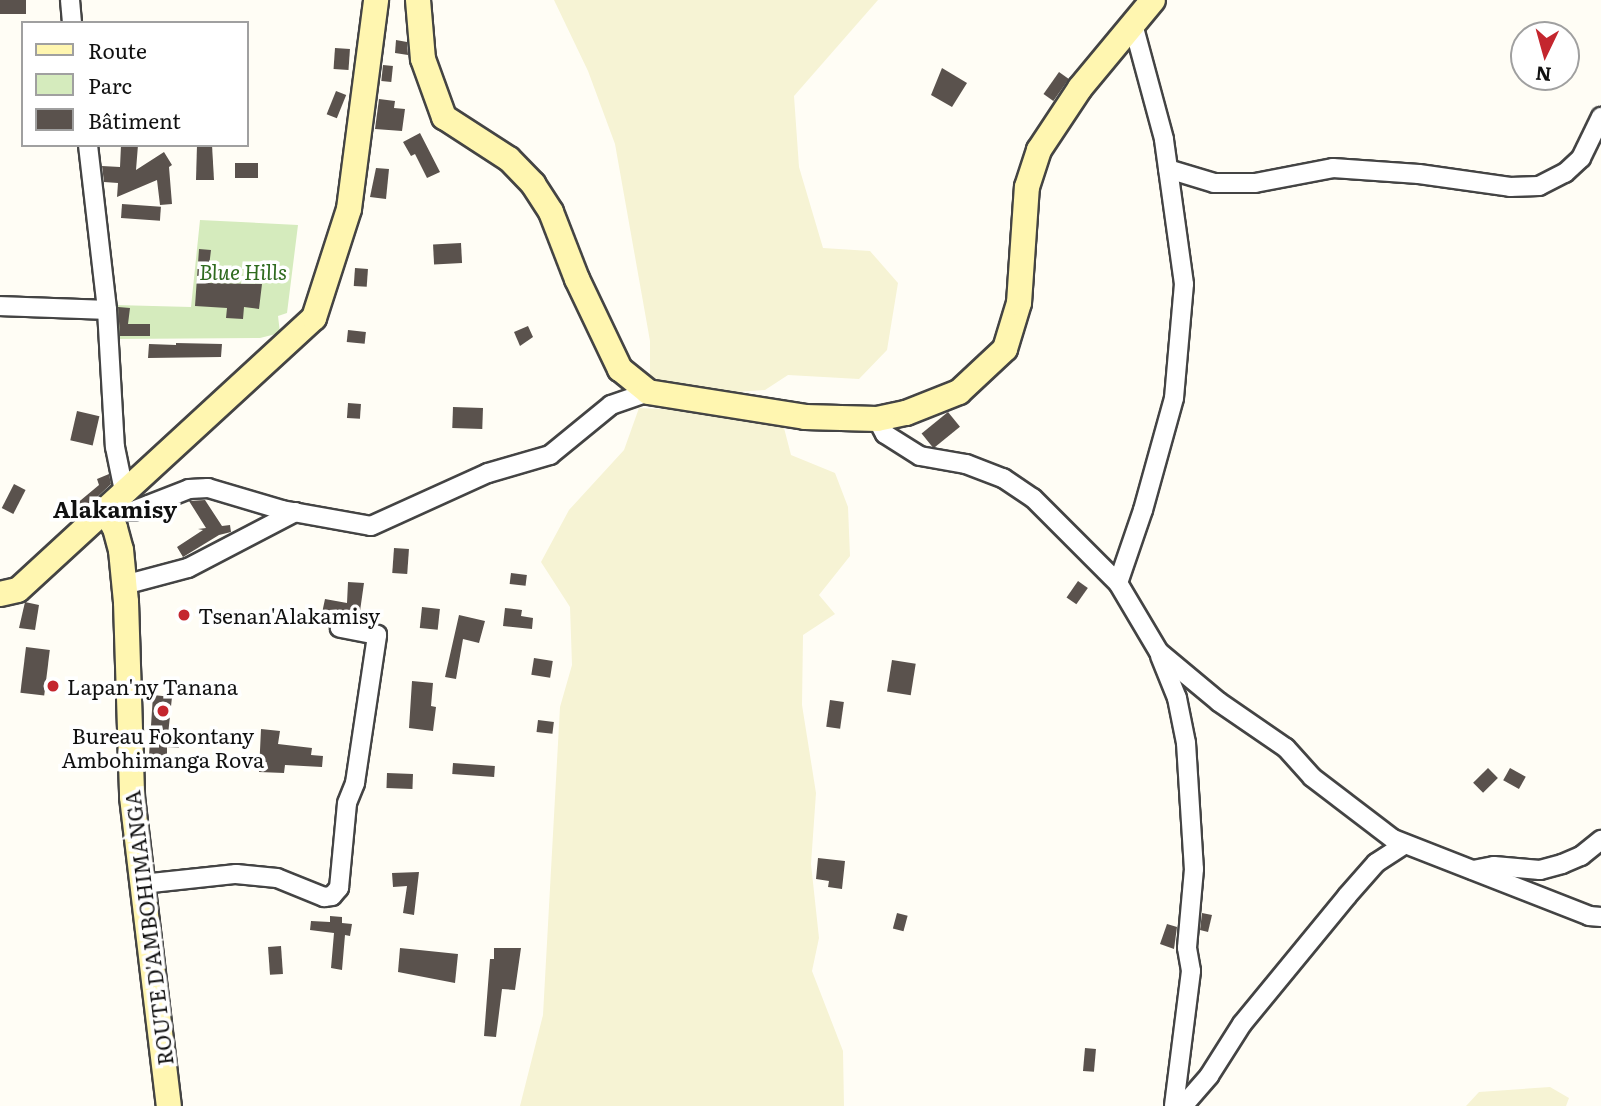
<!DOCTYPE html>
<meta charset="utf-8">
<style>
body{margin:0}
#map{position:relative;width:1601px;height:1106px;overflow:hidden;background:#fffdf5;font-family:Literata,serif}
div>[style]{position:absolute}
.farmland>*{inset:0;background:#f6f3d4}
.green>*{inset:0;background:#d5ebbd}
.building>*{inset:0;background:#5a524d;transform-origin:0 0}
.roads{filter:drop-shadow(2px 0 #444) drop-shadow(-2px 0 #444) drop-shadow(0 2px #444) drop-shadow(0 -2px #444)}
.street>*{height:18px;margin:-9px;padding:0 9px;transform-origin:9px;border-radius:9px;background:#fff}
.secondary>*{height:24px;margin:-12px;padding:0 12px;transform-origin:12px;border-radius:12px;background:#fff6b0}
.dots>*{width:19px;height:19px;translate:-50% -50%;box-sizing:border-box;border:4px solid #fff;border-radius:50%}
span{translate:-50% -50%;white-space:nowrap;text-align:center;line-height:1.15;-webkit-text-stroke:7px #fff;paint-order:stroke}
.park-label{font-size:21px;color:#2f6b1f;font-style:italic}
.poi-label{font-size:21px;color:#111}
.left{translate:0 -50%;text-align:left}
.street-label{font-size:21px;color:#111}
.neighbourhood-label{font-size:23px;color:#111;font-weight:700}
.legend{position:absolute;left:21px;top:21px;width:228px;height:126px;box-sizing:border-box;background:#fff;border:2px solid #a0a0a0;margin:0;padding:9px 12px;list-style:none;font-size:21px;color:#111}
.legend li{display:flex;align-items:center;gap:14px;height:35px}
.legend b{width:35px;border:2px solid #a0a0a0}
.north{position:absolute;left:1510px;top:21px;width:70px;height:70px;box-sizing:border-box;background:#fff;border:2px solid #a0a0a0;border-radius:50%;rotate:185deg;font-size:19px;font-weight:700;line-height:28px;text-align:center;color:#111}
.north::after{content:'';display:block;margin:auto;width:24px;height:32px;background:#c4262e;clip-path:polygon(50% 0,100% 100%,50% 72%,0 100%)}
</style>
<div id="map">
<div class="farmland">
<div style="clip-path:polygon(554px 0,878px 0,794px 96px,799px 167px,823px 248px,870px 251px,898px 283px,887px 350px,859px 379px,788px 375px,765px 390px,710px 394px,686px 391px,650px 376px,650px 341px,615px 144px,588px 71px)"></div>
<div style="clip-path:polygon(639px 408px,721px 412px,783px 424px,791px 455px,835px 473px,848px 507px,850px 556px,819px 595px,835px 614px,803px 635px,802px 705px,816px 793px,811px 864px,819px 938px,812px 971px,843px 1051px,844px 1106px,520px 1106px,543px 1015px,560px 707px,572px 665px,570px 607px,541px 562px,569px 510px,624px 450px)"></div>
<div style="clip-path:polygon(1550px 1087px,1569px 1098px,1566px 1106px,1466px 1106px,1479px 1092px)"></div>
</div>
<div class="green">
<div style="clip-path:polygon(200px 220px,298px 225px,287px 313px,278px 316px,280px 333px,260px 338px,114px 339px,115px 305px,191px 307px)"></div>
</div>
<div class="building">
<div style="left:0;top:0;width:26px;height:14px"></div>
<div style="clip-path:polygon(396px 40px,407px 42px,408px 55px,395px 53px)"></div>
<div style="left:335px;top:48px;width:15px;height:21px;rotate:4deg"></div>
<div style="left:383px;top:65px;width:10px;height:16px;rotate:6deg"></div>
<div style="clip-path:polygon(942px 68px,967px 83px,952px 107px,931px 95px)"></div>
<div style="left:1059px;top:72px;width:12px;height:27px;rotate:35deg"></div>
<div style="left:336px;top:91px;width:11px;height:25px;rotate:22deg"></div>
<div style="clip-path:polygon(379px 99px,395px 101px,394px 108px,405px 109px,402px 131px,375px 129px)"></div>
<div style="clip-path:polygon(420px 133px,440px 172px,427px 178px,415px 154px,411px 156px,403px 142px)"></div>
<div style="clip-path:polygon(121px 145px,138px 145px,136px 170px,164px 152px,172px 165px,169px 167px,172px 204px,160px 205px,157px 180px,117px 197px,118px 183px,104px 182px,102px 166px,120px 167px)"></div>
<div style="clip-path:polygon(197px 145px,212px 145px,214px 180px,196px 180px)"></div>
<div style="left:235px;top:163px;width:23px;height:15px"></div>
<div style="clip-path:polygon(376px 168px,389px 169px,386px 199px,370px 197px)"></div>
<div style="left:122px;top:204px;width:39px;height:14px;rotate:4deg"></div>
<div style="left:461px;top:243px;width:20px;height:28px;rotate:87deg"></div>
<div style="clip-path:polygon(199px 249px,211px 250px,207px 283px,262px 284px,259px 309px,244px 307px,243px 319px,226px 318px,227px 308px,195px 306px)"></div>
<div style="left:355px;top:268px;width:13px;height:18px;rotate:4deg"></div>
<div style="clip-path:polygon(118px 307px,130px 308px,128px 324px,150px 324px,150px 336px,120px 336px)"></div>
<div style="clip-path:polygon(528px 326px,533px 337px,520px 346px,514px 332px)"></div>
<div style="left:348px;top:330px;width:18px;height:12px;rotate:6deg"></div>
<div style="clip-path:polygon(176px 343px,222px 344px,221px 357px,148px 358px,149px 344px,176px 345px)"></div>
<div style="left:348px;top:403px;width:13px;height:15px;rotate:4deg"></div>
<div style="left:453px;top:407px;width:30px;height:21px;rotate:2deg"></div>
<div style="left:77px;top:411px;width:23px;height:30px;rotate:13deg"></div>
<div style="left:948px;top:412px;width:19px;height:34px;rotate:51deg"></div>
<div style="clip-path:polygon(109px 474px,111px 484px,76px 517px,69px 510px,99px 485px,97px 479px)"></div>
<div style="left:14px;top:484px;width:13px;height:27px;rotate:27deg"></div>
<div style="clip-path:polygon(205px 500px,222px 526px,230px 525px,231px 532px,219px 535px,183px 557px,177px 547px,203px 530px,198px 529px,206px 528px,189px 501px)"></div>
<div style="left:394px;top:548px;width:15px;height:25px;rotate:4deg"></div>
<div style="left:511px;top:573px;width:16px;height:11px;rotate:7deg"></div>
<div style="left:1078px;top:581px;width:12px;height:20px;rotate:35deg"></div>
<div style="clip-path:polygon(348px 582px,364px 583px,359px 618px,322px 613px,325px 599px,347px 603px)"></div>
<div style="clip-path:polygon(25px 602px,39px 605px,35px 630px,19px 628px)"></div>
<div style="left:422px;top:607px;width:18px;height:21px;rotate:6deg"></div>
<div style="clip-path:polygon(505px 608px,522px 610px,521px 616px,533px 618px,532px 629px,503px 626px)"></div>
<div style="clip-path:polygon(459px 615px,485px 621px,479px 643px,463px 639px,456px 679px,445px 677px)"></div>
<div style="left:26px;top:647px;width:24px;height:46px;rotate:7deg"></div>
<div style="left:534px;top:658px;width:19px;height:17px;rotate:9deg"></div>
<div style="left:892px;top:660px;width:24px;height:32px;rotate:9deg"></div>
<div style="clip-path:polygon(412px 681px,433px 683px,431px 706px,436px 707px,433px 731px,409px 728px)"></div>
<div style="clip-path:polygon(153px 695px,172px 697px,168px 735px,180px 735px,179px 748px,167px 747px,167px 757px,149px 756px)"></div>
<div style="left:830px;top:700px;width:14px;height:27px;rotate:8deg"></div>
<div style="left:538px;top:720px;width:16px;height:12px;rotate:7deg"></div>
<div style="clip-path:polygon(261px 729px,280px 731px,278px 744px,312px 748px,311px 755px,323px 756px,322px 767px,285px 765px,284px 773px,259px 772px)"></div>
<div style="left:453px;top:763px;width:42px;height:11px;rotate:4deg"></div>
<div style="left:1488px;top:768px;width:14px;height:21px;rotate:45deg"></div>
<div style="left:1510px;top:768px;width:18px;height:14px;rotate:29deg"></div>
<div style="left:387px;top:773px;width:26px;height:15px;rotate:2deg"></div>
<div style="clip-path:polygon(818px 858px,845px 861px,842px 889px,828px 887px,829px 881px,816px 879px)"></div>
<div style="clip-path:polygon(419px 872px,414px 915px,403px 913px,407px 886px,393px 887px,392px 873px)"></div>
<div style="left:897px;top:913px;width:11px;height:16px;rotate:15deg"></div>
<div style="clip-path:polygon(1202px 913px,1212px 915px,1208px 932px,1200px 930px)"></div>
<div style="clip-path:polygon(330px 916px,342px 917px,342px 923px,352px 924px,350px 936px,345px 935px,342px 970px,331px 968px,334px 933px,310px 930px,311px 921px,330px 922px)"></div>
<div style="clip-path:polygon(1167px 924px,1177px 927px,1174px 949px,1160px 944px)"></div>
<div style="left:281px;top:946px;width:28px;height:13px;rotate:86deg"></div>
<div style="clip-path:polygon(400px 948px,458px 954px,455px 983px,398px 972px)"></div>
<div style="clip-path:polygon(494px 948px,521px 948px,515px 990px,502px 989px,496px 1037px,484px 1036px,490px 959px,494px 959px)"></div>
<div style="left:1085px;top:1048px;width:11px;height:23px;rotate:5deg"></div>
</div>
<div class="roads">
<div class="street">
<div style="left:70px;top:0;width:23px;rotate:85deg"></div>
<div style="left:88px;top:145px;width:166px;rotate:83.4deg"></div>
<div style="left:107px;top:310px;width:137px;rotate:86.7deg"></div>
<div style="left:115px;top:447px;width:45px;rotate:78.4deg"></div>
<div style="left:1168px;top:169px;width:48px;rotate:16.9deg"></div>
<div style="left:1214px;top:183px;width:41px"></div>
<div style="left:1255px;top:183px;width:79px;rotate:-10.9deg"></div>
<div style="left:1333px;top:168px;width:86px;rotate:4deg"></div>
<div style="left:1419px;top:174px;width:92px;rotate:8.1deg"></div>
<div style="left:1510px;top:187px;width:29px;rotate:-2deg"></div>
<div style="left:1539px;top:186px;width:29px;rotate:-27deg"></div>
<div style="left:1565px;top:173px;width:22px;rotate:-43deg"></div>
<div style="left:1581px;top:158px;width:46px;rotate:-64deg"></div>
<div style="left:0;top:306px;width:107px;rotate:2.1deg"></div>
<div style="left:877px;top:419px;width:17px;rotate:62deg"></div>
<div style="left:885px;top:434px;width:41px;rotate:32.2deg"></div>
<div style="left:920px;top:456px;width:47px;rotate:9.9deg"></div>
<div style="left:966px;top:464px;width:40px;rotate:21deg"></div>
<div style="left:1003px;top:478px;width:36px;rotate:34deg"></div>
<div style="left:1033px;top:498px;width:120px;rotate:45deg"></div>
<div style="left:1118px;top:583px;width:80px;rotate:59.3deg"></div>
<div style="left:1159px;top:652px;width:78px;rotate:39.8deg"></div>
<div style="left:1219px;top:702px;width:81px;rotate:34.5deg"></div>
<div style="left:1286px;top:748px;width:39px;rotate:48deg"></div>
<div style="left:1312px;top:777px;width:102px;rotate:37.4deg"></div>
<div style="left:1393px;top:839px;width:211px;rotate:21.4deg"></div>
<div style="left:1589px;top:916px;width:12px;rotate:5deg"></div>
<div style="left:105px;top:511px;width:28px"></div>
<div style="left:133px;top:511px;width:60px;rotate:-21.4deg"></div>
<div style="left:189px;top:489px;width:19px;rotate:-3deg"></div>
<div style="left:208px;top:488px;width:77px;rotate:16.6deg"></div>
<div style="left:282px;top:510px;width:90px;rotate:10.2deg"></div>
<div style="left:371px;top:526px;width:128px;rotate:-24.4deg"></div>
<div style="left:488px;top:473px;width:65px;rotate:-16.2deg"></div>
<div style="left:550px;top:455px;width:79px;rotate:-39.3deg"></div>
<div style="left:611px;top:405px;width:39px;rotate:-19deg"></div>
<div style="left:1118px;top:583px;width:77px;rotate:-71.1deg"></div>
<div style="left:1143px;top:510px;width:116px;rotate:-74.5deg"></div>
<div style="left:1174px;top:398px;width:114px;rotate:-85deg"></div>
<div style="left:1184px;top:284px;width:146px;rotate:-97.9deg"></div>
<div style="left:1164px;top:139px;width:119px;rotate:-105.1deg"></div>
<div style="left:124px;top:585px;width:66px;rotate:-14.9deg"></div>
<div style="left:188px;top:568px;width:121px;rotate:-27.6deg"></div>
<div style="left:1160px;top:656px;width:45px;rotate:68deg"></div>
<div style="left:1177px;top:698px;width:46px;rotate:78.7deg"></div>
<div style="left:1186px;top:743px;width:126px;rotate:86.4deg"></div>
<div style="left:1194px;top:869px;width:79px;rotate:95.1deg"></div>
<div style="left:1187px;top:948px;width:23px;rotate:80deg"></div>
<div style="left:1191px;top:971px;width:136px;rotate:97.2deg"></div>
<div style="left:1473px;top:870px;width:21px;rotate:-11deg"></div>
<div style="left:1494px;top:866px;width:46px;rotate:5deg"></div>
<div style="left:1540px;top:870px;width:23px;rotate:-15deg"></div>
<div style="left:1562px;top:864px;width:21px;rotate:-23deg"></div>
<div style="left:1581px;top:856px;width:26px;rotate:-39deg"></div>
<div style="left:142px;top:884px;width:95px;rotate:-6.1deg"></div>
<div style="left:236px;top:874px;width:41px;rotate:5.6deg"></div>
<div style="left:277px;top:878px;width:51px;rotate:22deg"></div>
<div style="left:324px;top:897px;width:8px;rotate:-7deg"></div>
<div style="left:332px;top:896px;width:11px;rotate:-49deg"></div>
<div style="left:339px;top:888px;width:85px;rotate:-84.6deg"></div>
<div style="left:347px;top:803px;width:22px;rotate:-68deg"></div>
<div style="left:355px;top:783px;width:150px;rotate:-81.5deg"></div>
<div style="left:377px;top:635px;width:38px;rotate:-169deg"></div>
<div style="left:1183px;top:1106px;width:40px;rotate:-49deg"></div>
<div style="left:1209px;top:1076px;width:62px;rotate:-57.6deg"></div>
<div style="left:1242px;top:1024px;width:166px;rotate:-50.6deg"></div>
<div style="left:1347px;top:896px;width:44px;rotate:-48.7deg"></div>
<div style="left:1376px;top:863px;width:33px;rotate:-33deg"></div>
</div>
<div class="secondary">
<div style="left:418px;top:0;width:59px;rotate:85.2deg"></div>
<div style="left:423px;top:59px;width:62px;rotate:70.1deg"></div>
<div style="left:444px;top:117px;width:77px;rotate:32.9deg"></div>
<div style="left:509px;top:159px;width:35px;rotate:46deg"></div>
<div style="left:533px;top:184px;width:33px;rotate:57deg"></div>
<div style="left:551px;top:212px;width:72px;rotate:68.8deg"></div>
<div style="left:577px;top:279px;width:100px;rotate:64.5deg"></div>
<div style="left:620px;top:369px;width:36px;rotate:39deg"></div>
<div style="left:648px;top:392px;width:159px;rotate:9deg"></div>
<div style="left:805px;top:417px;width:72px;rotate:1.6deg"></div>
<div style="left:877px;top:419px;width:30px;rotate:-12deg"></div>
<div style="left:906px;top:413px;width:57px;rotate:-21.6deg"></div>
<div style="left:959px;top:392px;width:63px;rotate:-43.1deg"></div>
<div style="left:1005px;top:349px;width:48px;rotate:-73.1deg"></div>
<div style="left:1019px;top:303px;width:116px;rotate:-86.1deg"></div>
<div style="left:1027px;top:187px;width:39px;rotate:-72deg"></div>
<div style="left:1039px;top:150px;width:74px;rotate:-56.5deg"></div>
<div style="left:1080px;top:88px;width:114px;rotate:-50.3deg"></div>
<div style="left:105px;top:511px;width:20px;rotate:60deg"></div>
<div style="left:115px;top:528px;width:23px;rotate:75deg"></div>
<div style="left:121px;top:550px;width:52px;rotate:84.5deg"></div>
<div style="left:126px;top:602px;width:195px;rotate:88.2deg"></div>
<div style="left:132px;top:797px;width:311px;rotate:83.2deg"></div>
<div style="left:0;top:594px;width:18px;rotate:-13deg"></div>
<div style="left:18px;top:590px;width:402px;rotate:-42.6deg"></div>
<div style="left:314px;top:318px;width:114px;rotate:-72.2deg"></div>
<div style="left:349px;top:209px;width:211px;rotate:-82.6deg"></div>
</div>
</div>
<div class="dots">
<div style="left:184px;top:615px;background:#c4262e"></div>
<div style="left:53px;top:686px;background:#c4262e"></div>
<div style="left:163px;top:711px;background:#c4262e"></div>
</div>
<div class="park-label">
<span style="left:243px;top:271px">Blue Hills</span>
</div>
<div class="poi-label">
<span class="left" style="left:198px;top:615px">Tsenan'Alakamisy</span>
<span class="left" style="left:67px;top:686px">Lapan'ny Tanana</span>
<span style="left:163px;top:747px">Bureau Fokontany<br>Ambohimanga Rova</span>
</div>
<div class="street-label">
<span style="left:148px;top:928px;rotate:-97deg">ROUTE D'AMBOHIMANGA</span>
</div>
<div class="neighbourhood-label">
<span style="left:115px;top:508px">Alakamisy</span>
</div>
<ul class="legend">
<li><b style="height:9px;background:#fff6b0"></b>Route</li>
<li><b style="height:19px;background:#d5ebbd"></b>Parc</li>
<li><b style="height:19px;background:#5a524d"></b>Bâtiment</li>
</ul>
<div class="north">N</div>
</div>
